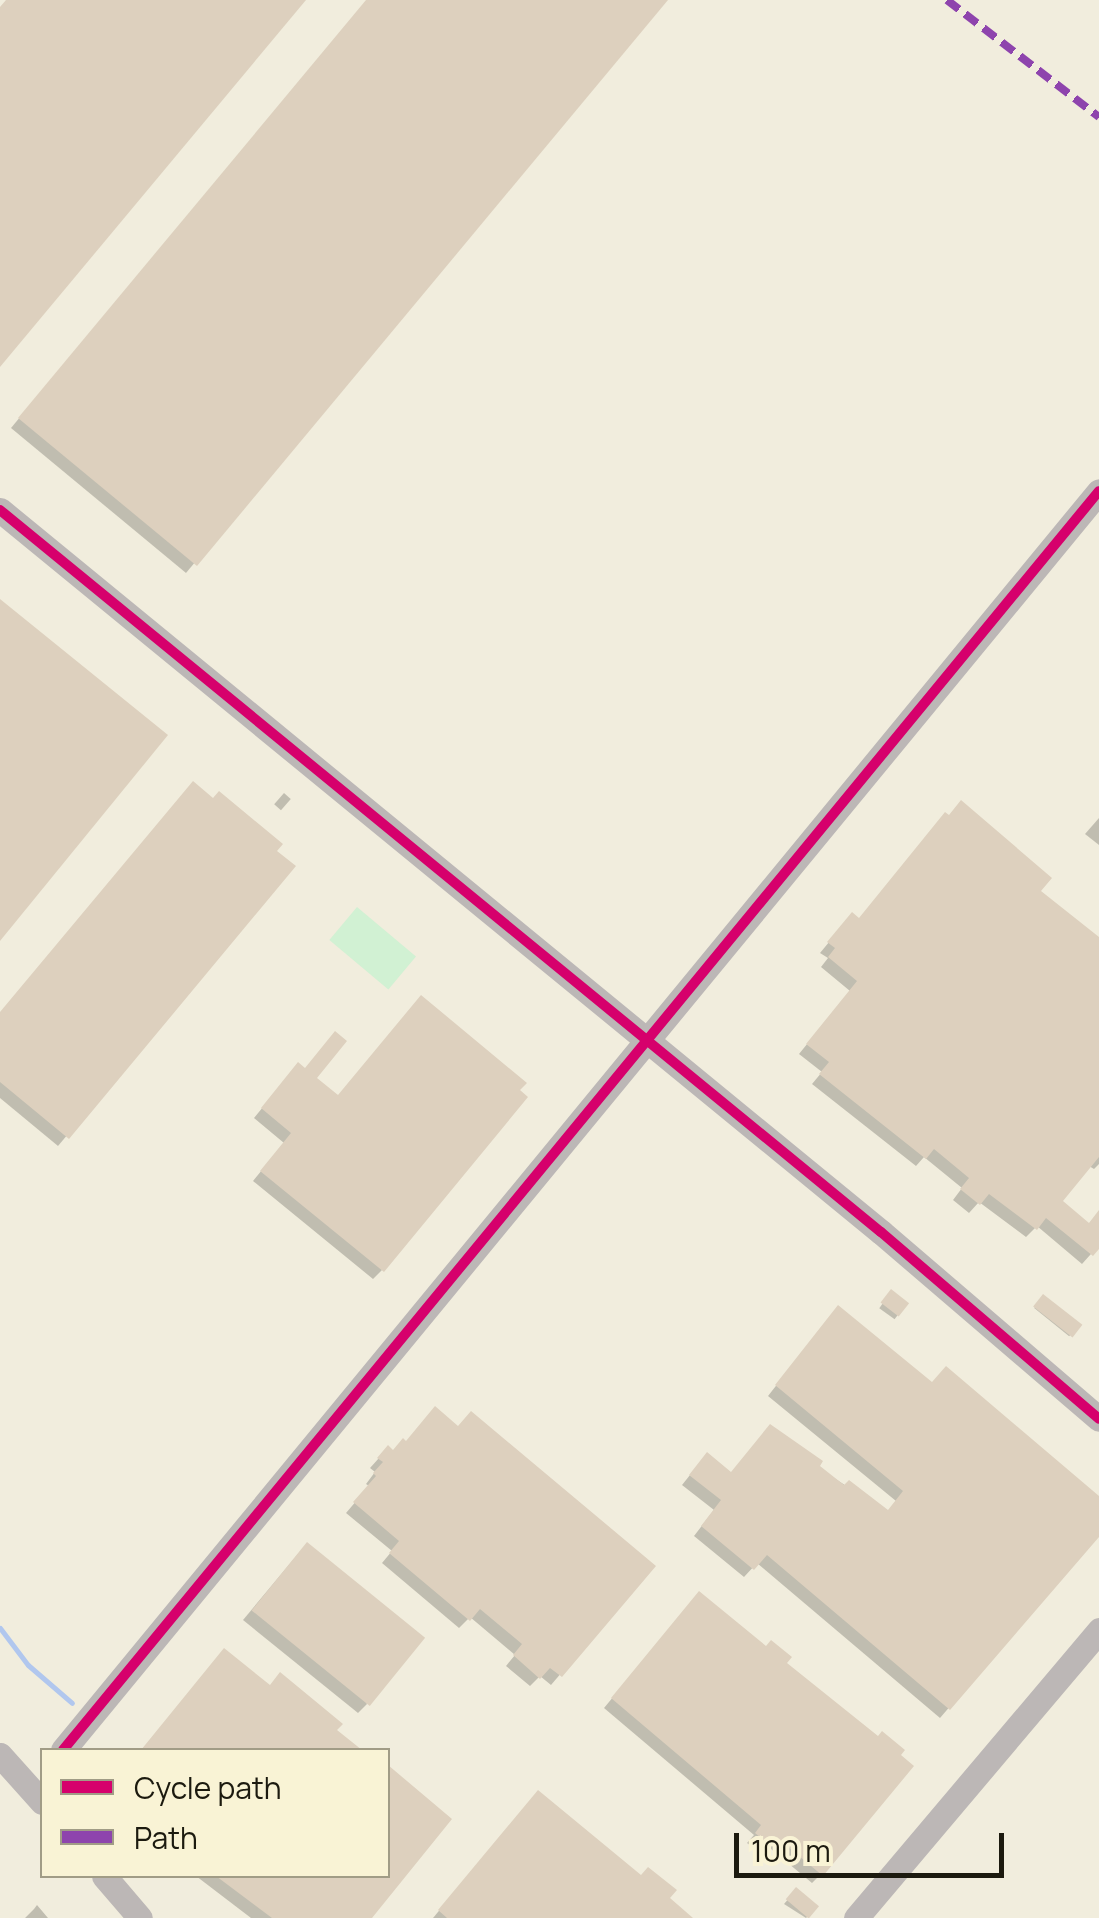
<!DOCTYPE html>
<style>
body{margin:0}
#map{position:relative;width:1099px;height:1918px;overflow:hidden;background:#f1eddd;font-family:Manrope,sans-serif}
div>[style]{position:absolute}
.green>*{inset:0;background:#d1f1d3;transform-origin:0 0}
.shadow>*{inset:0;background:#0003;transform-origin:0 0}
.stream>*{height:5px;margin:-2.5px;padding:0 2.5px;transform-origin:2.5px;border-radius:2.5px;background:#b1c7ee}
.building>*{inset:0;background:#ddd0be;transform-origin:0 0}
.minor>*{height:25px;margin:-12.5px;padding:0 12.5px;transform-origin:12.5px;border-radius:12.5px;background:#bcb7b6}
.quiet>*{height:8px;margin-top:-4px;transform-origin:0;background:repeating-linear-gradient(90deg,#8e44ad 0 15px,transparent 0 23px)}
.cycleway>*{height:10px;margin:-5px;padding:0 5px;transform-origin:5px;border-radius:5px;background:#d6006c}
span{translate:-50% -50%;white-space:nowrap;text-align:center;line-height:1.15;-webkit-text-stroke:8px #f9f3d5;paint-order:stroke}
.legend{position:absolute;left:40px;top:1748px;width:350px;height:130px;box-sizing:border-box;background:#f9f3d5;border:2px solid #a19c86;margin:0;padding:12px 18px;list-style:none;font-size:30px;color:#1c1a0f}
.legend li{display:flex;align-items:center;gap:20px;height:50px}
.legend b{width:50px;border:2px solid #a19c86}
.scale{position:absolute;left:734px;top:1833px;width:270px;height:45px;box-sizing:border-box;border:5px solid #1c1a0f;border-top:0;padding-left:12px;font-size:30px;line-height:35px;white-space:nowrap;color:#1c1a0f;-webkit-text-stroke:8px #f9f3d5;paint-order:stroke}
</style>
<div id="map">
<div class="green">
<div style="left:357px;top:907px;width:77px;height:43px;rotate:40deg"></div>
</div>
<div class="shadow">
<div style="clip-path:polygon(367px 0,665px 0,186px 573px,11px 428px)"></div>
<div style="left:284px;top:793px;width:9px;height:15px;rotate:41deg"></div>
<div style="clip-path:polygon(1099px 818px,1099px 845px,1085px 834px)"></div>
<div style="clip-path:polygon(274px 851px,293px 866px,58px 1146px,0 1098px,0 1014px)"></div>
<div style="clip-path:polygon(1038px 891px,1099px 940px,1099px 1164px,1094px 1169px,1089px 1166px,1060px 1202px,1088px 1225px,1099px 1212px,1099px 1245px,1082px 1264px,1037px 1226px,1026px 1237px,979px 1202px,969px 1213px,953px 1200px,962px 1188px,924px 1157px,916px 1166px,812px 1084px,822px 1072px,799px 1054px,850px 991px,821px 967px,828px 958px,820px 953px,844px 924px)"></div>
<div style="clip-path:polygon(290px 1074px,313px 1078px,382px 1270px,373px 1279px,253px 1181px,284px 1143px,254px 1118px)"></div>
<div style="left:891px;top:1292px;width:19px;height:20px;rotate:36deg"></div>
<div style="left:1043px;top:1297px;width:45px;height:14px;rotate:39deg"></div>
<div style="clip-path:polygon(830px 1317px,1099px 1499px,1099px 1533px,940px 1718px,757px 1563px,744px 1577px,694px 1536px,714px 1510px,682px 1485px,698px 1465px,730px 1474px,816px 1466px,887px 1513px,896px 1501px,768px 1396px)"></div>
<div style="clip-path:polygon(458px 1429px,652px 1567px,551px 1685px,540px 1676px,530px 1686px,506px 1666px,515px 1655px,470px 1617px,459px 1628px,382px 1563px,392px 1551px,346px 1513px,369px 1486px,366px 1484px,375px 1472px,370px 1468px,379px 1458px,405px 1444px)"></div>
<div style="clip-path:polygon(298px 1554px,367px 1704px,358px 1713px,243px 1620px)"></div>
<div style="clip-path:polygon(691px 1603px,784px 1663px,821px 1874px,812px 1883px,765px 1844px,758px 1851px,747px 1843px,754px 1835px,604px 1708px)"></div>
<div style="clip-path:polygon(216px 1660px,269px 1687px,358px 1750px,142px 1750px)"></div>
<div style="clip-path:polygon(391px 1771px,448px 1820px,369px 1918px,251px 1918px,196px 1876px,388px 1876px)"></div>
<div style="clip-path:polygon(529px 1802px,641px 1878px,690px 1918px,433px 1918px)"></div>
<div style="clip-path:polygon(796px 1890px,816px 1907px,806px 1918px,784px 1904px)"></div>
<div style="clip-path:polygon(37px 1905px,48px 1918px,25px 1918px,34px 1909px)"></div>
</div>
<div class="stream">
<div style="left:0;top:1628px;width:46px;rotate:52.9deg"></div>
<div style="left:28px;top:1665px;width:58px;rotate:40.8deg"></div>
</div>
<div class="building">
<div style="clip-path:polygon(6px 0,306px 0,0 367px,0 7px)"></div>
<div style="clip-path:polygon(366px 0,668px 0,197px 566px,18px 418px)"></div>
<div style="clip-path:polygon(0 599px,168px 735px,0 941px)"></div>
<div style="clip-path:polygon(193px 781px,213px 798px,219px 791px,283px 844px,277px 851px,296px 866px,69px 1139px,0 1082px,0 1012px)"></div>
<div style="clip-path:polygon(961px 800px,1052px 878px,1041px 891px,1099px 937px,1099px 1157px,1063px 1201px,1089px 1223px,1099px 1210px,1099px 1249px,1093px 1256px,1046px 1218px,1037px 1230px,989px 1194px,980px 1205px,960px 1189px,969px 1178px,934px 1149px,926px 1159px,819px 1074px,829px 1062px,806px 1044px,857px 981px,828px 957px,835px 948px,827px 942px,852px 912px,859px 918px,945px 812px,949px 815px)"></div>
<div style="clip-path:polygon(421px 995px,527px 1083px,520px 1090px,528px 1097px,384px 1272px,260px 1171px,291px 1133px,261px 1108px,298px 1062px,305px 1068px,335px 1031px,347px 1041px,317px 1078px,338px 1095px)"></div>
<div style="left:891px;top:1289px;width:23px;height:17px;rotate:38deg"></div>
<div style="left:1043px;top:1294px;width:50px;height:16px;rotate:38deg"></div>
<div style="clip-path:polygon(838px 1305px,932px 1382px,946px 1366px,1099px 1496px,1099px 1537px,950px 1710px,767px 1555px,754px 1570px,701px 1526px,721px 1500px,689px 1475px,707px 1452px,731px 1472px,770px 1424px,823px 1461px,820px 1466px,844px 1485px,849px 1480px,888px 1510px,903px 1491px,775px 1385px)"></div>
<div style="clip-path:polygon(435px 1406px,458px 1426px,471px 1411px,656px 1566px,562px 1677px,550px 1668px,540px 1679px,513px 1655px,522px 1644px,480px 1609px,470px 1621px,389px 1553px,399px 1541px,353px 1502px,376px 1476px,373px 1473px,383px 1462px,377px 1458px,388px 1445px,393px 1450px,403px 1438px,406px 1441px)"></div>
<div style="left:307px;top:1542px;width:152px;height:88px;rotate:39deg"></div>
<div style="clip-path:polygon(699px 1591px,766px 1646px,771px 1640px,792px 1657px,787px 1663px,878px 1736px,882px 1731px,905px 1750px,901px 1755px,914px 1766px,823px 1876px,775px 1836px,768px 1844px,755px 1833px,761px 1825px,611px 1698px)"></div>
<div style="clip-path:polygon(224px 1648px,270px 1685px,280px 1672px,343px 1724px,337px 1730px,362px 1750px,141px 1750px)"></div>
<div style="clip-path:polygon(388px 1765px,452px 1819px,372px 1918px,272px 1918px,216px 1876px,388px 1876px)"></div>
<div style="clip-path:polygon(538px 1790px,641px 1875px,648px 1867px,677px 1890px,670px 1898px,693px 1918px,447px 1918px,438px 1910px)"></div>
<div style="left:796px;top:1887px;width:30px;height:16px;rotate:40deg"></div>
</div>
<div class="minor">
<div style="left:0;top:510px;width:1139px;rotate:39.34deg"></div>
<div style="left:881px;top:1232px;width:287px;rotate:40.6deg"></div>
<div style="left:63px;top:1750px;width:1630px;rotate:-50.55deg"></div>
<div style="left:0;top:1755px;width:63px;rotate:48.2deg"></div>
<div style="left:104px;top:1876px;width:55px;rotate:49.4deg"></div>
<div style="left:856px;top:1918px;width:377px;rotate:-49.8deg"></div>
</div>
<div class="quiet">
<div style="left:947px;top:0;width:192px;rotate:37.6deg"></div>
</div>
<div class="cycleway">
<div style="left:0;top:510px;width:1139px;rotate:39.34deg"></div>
<div style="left:881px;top:1232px;width:287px;rotate:40.6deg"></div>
<div style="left:63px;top:1750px;width:1630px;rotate:-50.55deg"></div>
</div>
<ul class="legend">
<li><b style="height:12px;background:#d6006c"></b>Cycle path</li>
<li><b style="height:12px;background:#8e44ad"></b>Path</li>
</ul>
<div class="scale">100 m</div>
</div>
